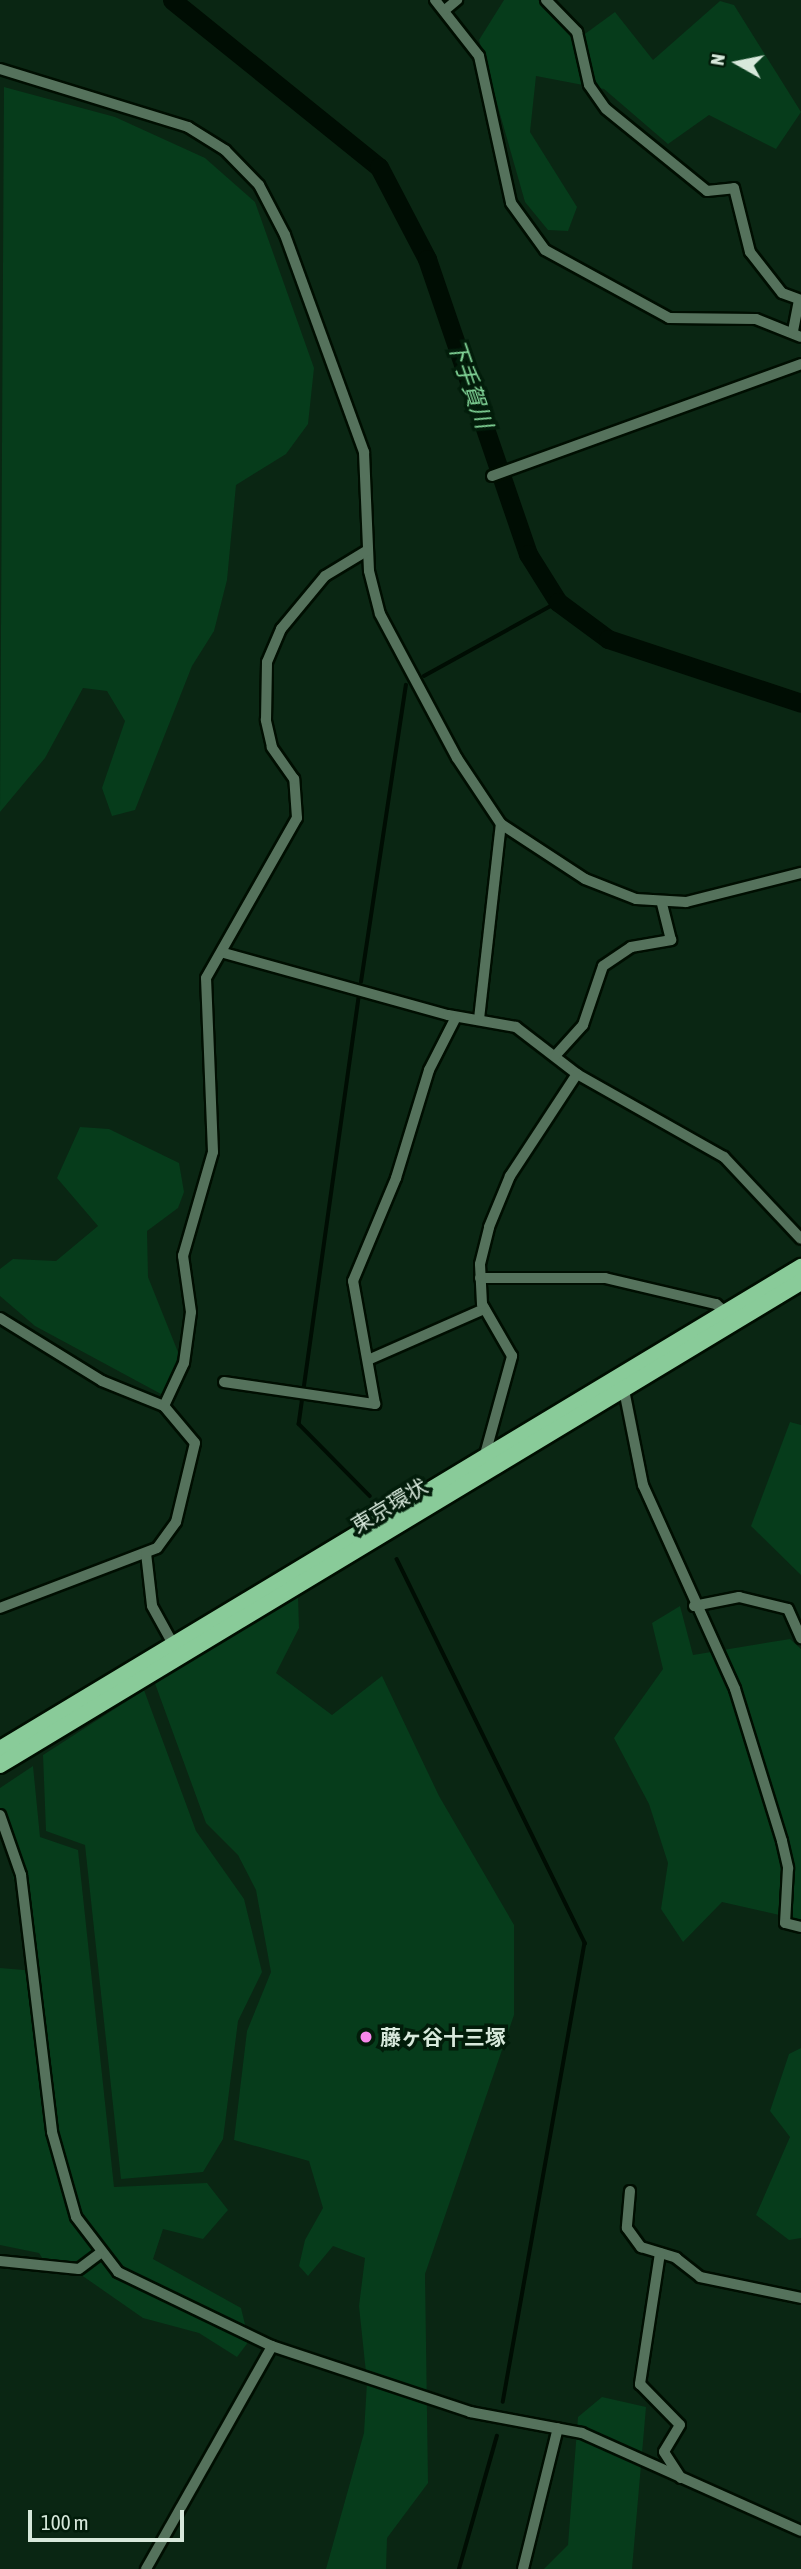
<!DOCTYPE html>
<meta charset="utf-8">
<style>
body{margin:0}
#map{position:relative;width:801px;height:2569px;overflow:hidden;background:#0a2613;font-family:"Asap Condensed","Noto Sans JP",sans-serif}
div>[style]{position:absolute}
.green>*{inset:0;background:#063c1b}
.stream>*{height:3.5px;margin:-1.75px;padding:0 1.75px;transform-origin:1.75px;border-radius:1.75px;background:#000d03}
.river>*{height:19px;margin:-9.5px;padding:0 9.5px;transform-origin:9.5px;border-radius:9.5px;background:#000d03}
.roads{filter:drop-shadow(2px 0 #000e01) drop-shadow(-2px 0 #000e01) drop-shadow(0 2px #000e01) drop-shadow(0 -2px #000e01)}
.minor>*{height:10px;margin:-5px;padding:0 5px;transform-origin:5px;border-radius:5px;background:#55725c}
.highway>*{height:16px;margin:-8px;padding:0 8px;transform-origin:8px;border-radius:8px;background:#89cb99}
.dots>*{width:19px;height:19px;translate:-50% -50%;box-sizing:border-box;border:4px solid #021c0a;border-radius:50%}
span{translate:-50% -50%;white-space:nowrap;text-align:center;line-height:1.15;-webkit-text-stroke:7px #021c0a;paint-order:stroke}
.street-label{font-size:21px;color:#d7e8db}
.poi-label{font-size:21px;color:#d7e8db;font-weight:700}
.left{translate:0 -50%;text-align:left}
.water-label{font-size:23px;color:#84d89a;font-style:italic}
.north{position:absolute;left:703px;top:28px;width:70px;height:70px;-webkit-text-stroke:5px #021c0a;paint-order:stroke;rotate:279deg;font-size:19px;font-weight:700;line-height:28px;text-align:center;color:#d7e8db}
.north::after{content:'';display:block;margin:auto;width:24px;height:32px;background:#d7e8db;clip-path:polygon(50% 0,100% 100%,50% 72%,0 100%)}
.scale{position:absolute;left:28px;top:2510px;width:156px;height:32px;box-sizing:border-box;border:4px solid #d7e8db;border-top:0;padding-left:9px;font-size:21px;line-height:24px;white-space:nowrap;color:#d7e8db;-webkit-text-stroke:5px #021c0a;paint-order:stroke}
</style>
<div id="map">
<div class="green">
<div style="clip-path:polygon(504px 0,538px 0,578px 39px,615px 12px,653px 60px,720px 1px,734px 5px,801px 112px,776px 149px,709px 115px,668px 144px,604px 89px,536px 76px,530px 132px,577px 207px,568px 231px,548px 230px,525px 202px,479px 40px)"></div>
<div style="clip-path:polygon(4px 87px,115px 117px,205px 158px,255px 202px,314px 368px,308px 424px,286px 454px,236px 485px,227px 580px,214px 631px,192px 666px,135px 810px,112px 816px,102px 788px,125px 721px,107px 691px,83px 688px,45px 758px,0 812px)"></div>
<div style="clip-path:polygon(80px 1127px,109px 1129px,179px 1163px,184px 1192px,178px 1208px,147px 1231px,148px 1277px,178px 1352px,173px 1382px,161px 1394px,35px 1326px,0 1296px,0 1269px,13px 1259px,56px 1261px,98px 1226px,57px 1178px)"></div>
<div style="clip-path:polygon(790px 1422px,801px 1425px,801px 1575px,751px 1526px)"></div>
<div style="clip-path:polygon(298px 1596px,299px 1628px,276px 1673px,332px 1715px,382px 1676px,439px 1796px,514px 1925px,514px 2015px,425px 2274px,428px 2483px,387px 2538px,386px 2569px,326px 2569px,364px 2433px,367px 2382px,359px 2306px,365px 2258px,333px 2246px,308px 2276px,299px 2266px,305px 2240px,323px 2208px,309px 2161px,234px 2140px,247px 2031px,271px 1972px,256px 1890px,238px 1855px,206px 1823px,153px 1678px)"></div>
<div style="clip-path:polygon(680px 1606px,693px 1655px,790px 1639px,801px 1649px,801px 1920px,722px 1902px,683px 1942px,661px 1909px,668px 1863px,649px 1804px,614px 1738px,663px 1669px,652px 1623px)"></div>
<div style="clip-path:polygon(144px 1690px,196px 1831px,244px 1899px,262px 1972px,238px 2021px,223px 2139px,203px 2172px,121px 2179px,85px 1845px,46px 1831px,43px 1755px)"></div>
<div style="clip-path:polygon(33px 1766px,40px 1837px,78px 1850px,114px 2187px,207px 2183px,228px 2210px,203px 2239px,163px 2229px,153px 2259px,241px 2308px,249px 2341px,237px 2357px,199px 2333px,143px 2318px,64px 2263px,47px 2266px,39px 2253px,0 2245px,0 1968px,36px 1971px,0 1823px,0 1788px)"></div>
<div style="clip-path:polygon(801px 2048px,801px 2238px,789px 2240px,756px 2215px,790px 2137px,770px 2111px,789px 2054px)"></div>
<div style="clip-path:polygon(602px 2397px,646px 2407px,632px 2569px,544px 2569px,568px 2545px,578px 2417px)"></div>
</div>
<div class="stream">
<div style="left:424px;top:676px;width:153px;rotate:-28.9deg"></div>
<div style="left:361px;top:982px;width:300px;rotate:-81.4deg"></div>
<div style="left:359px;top:998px;width:430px;rotate:98deg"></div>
<div style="left:299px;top:1424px;width:101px;rotate:45.4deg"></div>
<div style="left:397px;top:1559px;width:428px;rotate:63.9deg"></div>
<div style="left:585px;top:1943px;width:466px;rotate:100.1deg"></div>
<div style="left:459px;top:2569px;width:138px;rotate:-74.1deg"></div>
</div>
<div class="river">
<div style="left:172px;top:0;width:266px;rotate:38.9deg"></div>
<div style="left:379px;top:167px;width:104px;rotate:62.4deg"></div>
<div style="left:427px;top:259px;width:312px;rotate:71.1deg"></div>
<div style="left:528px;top:554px;width:57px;rotate:58deg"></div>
<div style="left:558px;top:602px;width:62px;rotate:36.5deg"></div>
<div style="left:608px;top:639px;width:203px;rotate:18.3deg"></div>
</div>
<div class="roads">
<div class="minor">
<div style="left:435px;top:0;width:71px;rotate:51.8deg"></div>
<div style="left:479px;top:56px;width:150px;rotate:77.7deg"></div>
<div style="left:511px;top:203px;width:58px;rotate:54.1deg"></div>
<div style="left:545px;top:250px;width:141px;rotate:28.7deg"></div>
<div style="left:669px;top:318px;width:87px;rotate:0.7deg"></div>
<div style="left:756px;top:319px;width:48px;rotate:21.8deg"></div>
<div style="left:546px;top:0;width:45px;rotate:45.9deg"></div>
<div style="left:577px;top:32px;width:54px;rotate:77.2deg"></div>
<div style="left:589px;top:85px;width:29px;rotate:55deg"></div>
<div style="left:606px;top:109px;width:130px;rotate:39.1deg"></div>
<div style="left:707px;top:191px;width:27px;rotate:-6deg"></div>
<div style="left:734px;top:188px;width:66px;rotate:76deg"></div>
<div style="left:750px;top:252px;width:52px;rotate:52deg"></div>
<div style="left:782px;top:293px;width:20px;rotate:20deg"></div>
<div style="left:445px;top:10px;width:16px;rotate:-40deg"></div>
<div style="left:0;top:69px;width:197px;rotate:17.1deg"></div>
<div style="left:188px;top:127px;width:44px;rotate:31.9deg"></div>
<div style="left:225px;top:150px;width:49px;rotate:45.8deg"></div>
<div style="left:259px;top:185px;width:56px;rotate:62.5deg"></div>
<div style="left:285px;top:235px;width:231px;rotate:70deg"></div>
<div style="left:364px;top:452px;width:119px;rotate:87.6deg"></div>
<div style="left:369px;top:571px;width:44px;rotate:75.7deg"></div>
<div style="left:380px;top:614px;width:163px;rotate:61.9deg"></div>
<div style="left:457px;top:758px;width:79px;rotate:56.3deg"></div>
<div style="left:501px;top:824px;width:100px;rotate:33.2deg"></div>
<div style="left:585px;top:879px;width:55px;rotate:21.4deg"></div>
<div style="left:636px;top:899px;width:50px;rotate:3.4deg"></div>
<div style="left:686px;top:902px;width:119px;rotate:-14.2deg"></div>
<div style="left:793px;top:331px;width:31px;rotate:-79deg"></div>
<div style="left:492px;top:476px;width:329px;rotate:-19.9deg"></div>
<div style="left:224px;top:953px;width:232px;rotate:15.5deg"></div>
<div style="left:448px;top:1015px;width:69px;rotate:10deg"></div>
<div style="left:516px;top:1027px;width:77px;rotate:37.6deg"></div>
<div style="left:577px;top:1074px;width:169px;rotate:29.5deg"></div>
<div style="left:724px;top:1157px;width:112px;rotate:46.8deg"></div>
<div style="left:479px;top:1019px;width:196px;rotate:-83.6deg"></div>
<div style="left:555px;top:1056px;width:42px;rotate:-47.9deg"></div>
<div style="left:583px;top:1025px;width:62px;rotate:-71.3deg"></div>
<div style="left:603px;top:966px;width:34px;rotate:-34deg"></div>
<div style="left:631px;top:947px;width:41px;rotate:-9.9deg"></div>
<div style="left:671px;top:940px;width:38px;rotate:-104deg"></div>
<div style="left:480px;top:1278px;width:125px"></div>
<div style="left:605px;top:1278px;width:114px;rotate:13.2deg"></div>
<div style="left:716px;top:1304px;width:12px;rotate:42deg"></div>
<div style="left:0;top:1318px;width:120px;rotate:31.7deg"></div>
<div style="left:102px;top:1381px;width:67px;rotate:22deg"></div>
<div style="left:164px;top:1406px;width:48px;rotate:50deg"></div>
<div style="left:195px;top:1443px;width:81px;rotate:103.5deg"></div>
<div style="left:176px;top:1522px;width:32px;rotate:126deg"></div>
<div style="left:157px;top:1548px;width:168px;rotate:159.1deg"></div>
<div style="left:368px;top:1360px;width:127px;rotate:-23.7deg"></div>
<div style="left:224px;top:1382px;width:153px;rotate:8.3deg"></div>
<div style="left:375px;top:1404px;width:125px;rotate:-100.1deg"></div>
<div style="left:353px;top:1281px;width:112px;rotate:-67.3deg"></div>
<div style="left:396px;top:1178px;width:113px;rotate:-73deg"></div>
<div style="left:429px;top:1070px;width:59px;rotate:-63deg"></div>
<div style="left:623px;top:1385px;width:102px;rotate:78.7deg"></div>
<div style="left:643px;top:1485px;width:224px;rotate:65.7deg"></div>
<div style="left:735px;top:1689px;width:159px;rotate:72.8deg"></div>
<div style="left:782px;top:1841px;width:28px;rotate:77deg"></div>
<div style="left:788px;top:1868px;width:55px;rotate:93.1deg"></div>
<div style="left:785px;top:1923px;width:16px;rotate:14deg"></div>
<div style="left:164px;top:1406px;width:47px;rotate:-65.1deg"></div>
<div style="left:184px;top:1363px;width:51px;rotate:-82.2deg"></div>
<div style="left:191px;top:1312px;width:57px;rotate:-98.1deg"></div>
<div style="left:183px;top:1256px;width:108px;rotate:-73.9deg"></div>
<div style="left:213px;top:1152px;width:174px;rotate:-92.3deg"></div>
<div style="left:206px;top:978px;width:184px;rotate:-60.4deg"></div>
<div style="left:297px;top:818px;width:39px;rotate:-94deg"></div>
<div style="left:294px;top:779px;width:39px;rotate:-125deg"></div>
<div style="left:272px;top:747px;width:28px;rotate:-103deg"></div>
<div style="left:266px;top:720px;width:58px;rotate:-89deg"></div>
<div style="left:267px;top:662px;width:36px;rotate:-67deg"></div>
<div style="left:281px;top:629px;width:69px;rotate:-50.3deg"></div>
<div style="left:325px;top:576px;width:50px;rotate:-31.2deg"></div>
<div style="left:484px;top:1458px;width:106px;rotate:-74.6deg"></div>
<div style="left:512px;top:1356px;width:60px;rotate:-120deg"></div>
<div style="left:482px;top:1304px;width:40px;rotate:-92.9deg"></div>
<div style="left:480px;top:1264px;width:38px;rotate:-76deg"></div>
<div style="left:489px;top:1227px;width:55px;rotate:-67.6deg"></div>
<div style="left:510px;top:1176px;width:122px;rotate:-56.7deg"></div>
<div style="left:146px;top:1553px;width:53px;rotate:83.5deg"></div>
<div style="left:152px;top:1606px;width:43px;rotate:61.1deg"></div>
<div style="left:694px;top:1606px;width:46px;rotate:-11.3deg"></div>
<div style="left:739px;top:1597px;width:50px;rotate:13.8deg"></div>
<div style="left:788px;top:1609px;width:32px;rotate:66deg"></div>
<div style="left:0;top:1815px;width:64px;rotate:70.7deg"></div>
<div style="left:21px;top:1875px;width:259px;rotate:83.1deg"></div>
<div style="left:52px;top:2132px;width:88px;rotate:74.2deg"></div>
<div style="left:76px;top:2217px;width:69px;rotate:52.6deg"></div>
<div style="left:118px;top:2272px;width:171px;rotate:25.7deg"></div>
<div style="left:272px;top:2346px;width:209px;rotate:18.4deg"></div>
<div style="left:470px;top:2412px;width:114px;rotate:10.6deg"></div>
<div style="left:582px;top:2433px;width:240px;rotate:24.1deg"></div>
<div style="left:630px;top:2191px;width:37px;rotate:95deg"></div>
<div style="left:627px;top:2228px;width:24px;rotate:54deg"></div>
<div style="left:641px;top:2247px;width:37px;rotate:17deg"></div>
<div style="left:676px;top:2258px;width:31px;rotate:38deg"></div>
<div style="left:700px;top:2277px;width:103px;rotate:11.7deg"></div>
<div style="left:660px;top:2253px;width:133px;rotate:98.7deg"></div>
<div style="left:640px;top:2384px;width:57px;rotate:45.7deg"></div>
<div style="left:680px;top:2425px;width:31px;rotate:121deg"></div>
<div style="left:664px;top:2452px;width:31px;rotate:57deg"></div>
<div style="left:0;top:2261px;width:79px;rotate:5.8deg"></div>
<div style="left:79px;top:2269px;width:25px;rotate:-37deg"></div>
<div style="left:146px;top:2569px;width:256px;rotate:-60.5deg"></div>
<div style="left:523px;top:2569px;width:145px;rotate:-76.1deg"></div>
</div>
<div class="highway">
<div style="left:0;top:1749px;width:935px;rotate:-31.04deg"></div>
<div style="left:0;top:1765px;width:935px;rotate:-31.09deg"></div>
</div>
</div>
<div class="dots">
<div style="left:366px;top:2037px;background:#f788eb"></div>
</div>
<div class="street-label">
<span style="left:389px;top:1505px;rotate:-31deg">東京環状</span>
</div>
<div class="poi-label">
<span class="left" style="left:380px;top:2037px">藤ヶ谷十三塚</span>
</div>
<div class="water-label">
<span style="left:470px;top:384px;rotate:71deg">下手賀川</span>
</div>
<div class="north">N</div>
<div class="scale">100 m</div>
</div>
